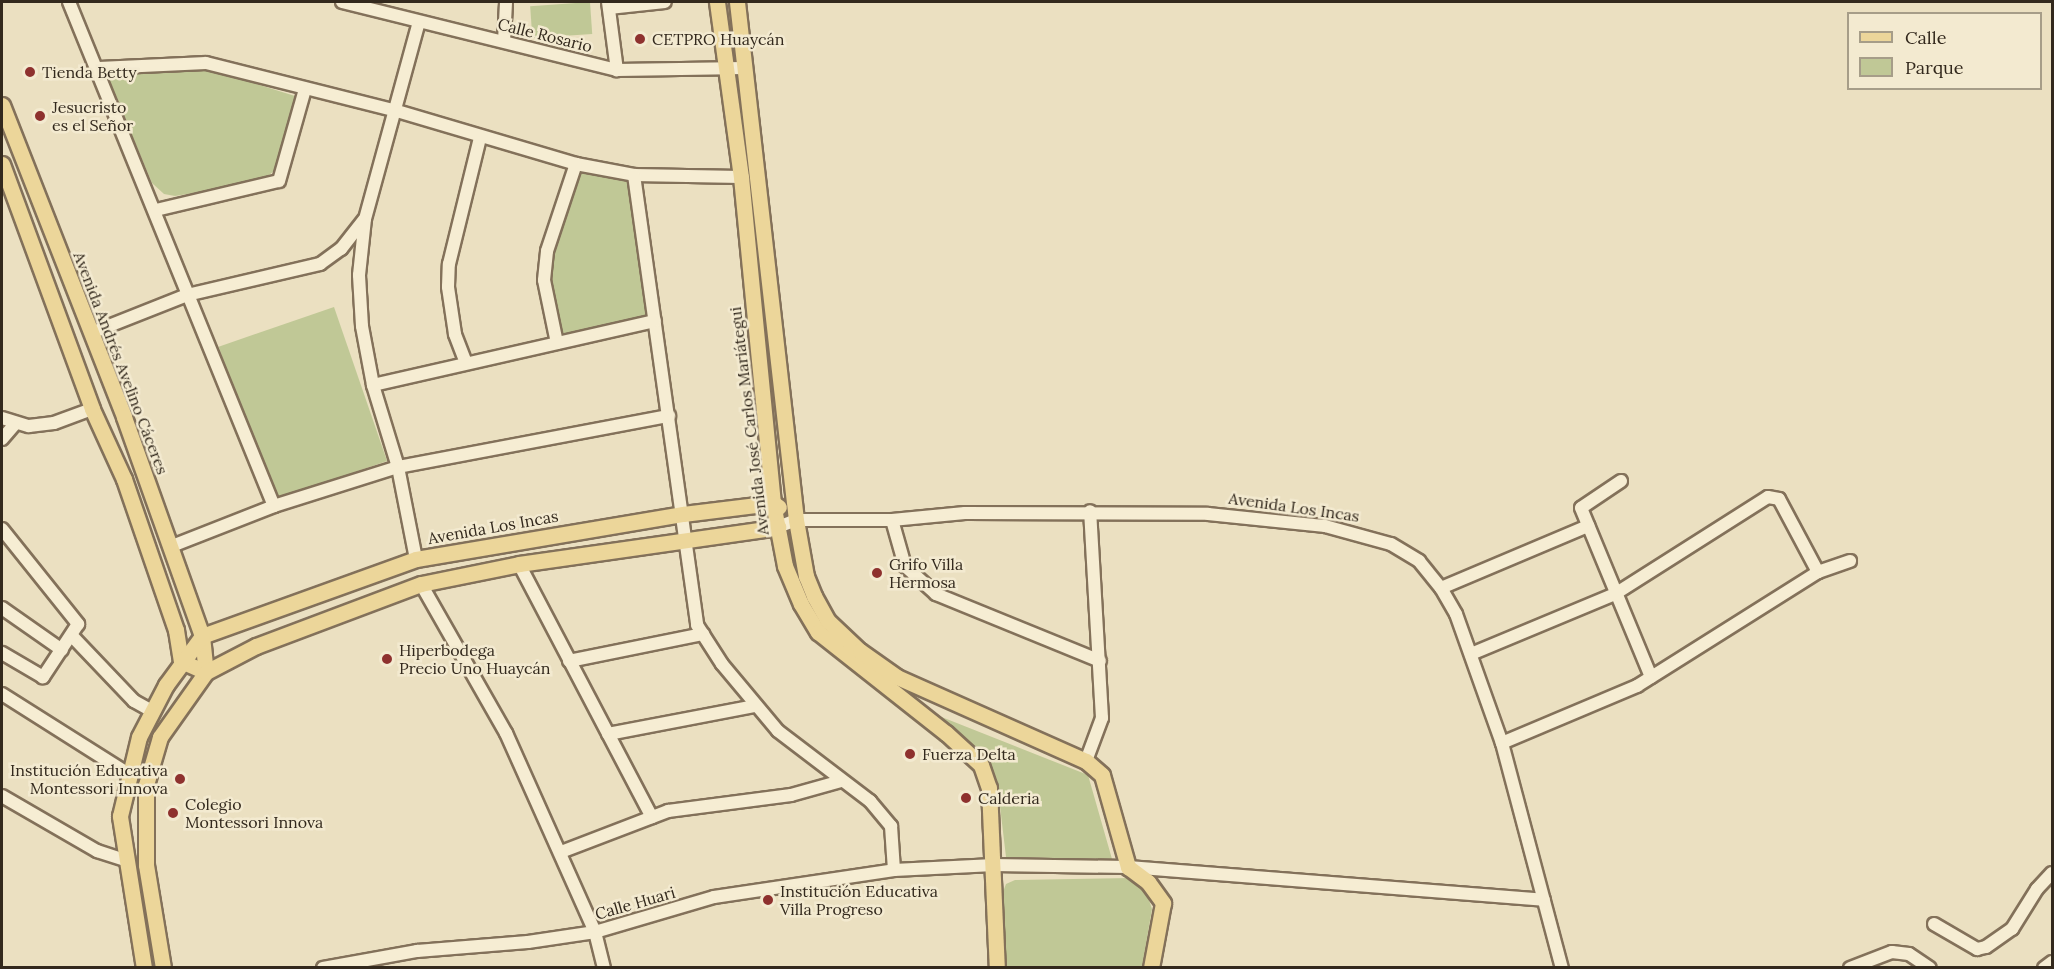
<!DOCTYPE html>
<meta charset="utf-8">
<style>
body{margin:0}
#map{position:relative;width:2054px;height:969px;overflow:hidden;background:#ebe0c1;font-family:Lora,serif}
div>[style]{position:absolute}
.green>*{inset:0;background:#c0c896;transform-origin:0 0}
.roads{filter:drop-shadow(2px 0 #83715a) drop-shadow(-2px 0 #83715a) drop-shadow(0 2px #83715a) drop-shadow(0 -2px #83715a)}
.minor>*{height:12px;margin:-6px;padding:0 6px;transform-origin:6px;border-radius:6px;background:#f6edd3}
.major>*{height:15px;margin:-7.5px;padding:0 7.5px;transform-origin:7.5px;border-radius:7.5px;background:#ecd69a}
.dots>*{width:16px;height:16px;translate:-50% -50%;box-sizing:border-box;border:3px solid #f3ead0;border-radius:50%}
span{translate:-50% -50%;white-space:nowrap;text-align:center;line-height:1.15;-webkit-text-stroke:5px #f3ead0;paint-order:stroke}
.street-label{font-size:16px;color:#33291d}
.poi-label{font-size:16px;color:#33291d}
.left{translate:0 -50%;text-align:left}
.right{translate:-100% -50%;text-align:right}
.frame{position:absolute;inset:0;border:3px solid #33291d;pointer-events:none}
.legend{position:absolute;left:1847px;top:12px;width:195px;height:78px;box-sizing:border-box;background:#f3ead0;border:2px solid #a69d88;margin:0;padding:8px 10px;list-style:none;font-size:18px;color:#33291d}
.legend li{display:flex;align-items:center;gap:12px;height:30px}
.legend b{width:30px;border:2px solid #a69d88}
</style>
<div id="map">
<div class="green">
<div style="left:590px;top:2px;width:32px;height:60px;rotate:86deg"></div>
<div style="clip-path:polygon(205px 68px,295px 96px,275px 170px,261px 182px,175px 196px,164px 194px,152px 183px,105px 71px)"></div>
<div style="clip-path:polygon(579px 168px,632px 179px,651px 318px,563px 337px,550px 275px,554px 246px)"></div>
<div style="left:334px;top:307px;width:163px;height:122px;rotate:71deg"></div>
<div style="clip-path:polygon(934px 714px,1088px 775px,1112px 859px,1006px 857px,997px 781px,974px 748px)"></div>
<div style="clip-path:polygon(1130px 878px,1145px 888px,1152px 909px,1142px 967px,1001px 968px,1003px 892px,1006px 884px,1015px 880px)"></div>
</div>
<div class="roads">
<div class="minor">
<div style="left:69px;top:2px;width:544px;rotate:67.87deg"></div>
<div style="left:342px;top:2px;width:283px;rotate:13.9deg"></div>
<div style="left:617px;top:70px;width:127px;rotate:-0.9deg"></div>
<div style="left:608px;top:2px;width:69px;rotate:82.5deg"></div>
<div style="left:609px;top:8px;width:56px;rotate:-6.1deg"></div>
<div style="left:504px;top:41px;width:39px;rotate:-87deg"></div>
<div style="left:99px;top:68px;width:107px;rotate:-2.7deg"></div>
<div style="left:206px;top:63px;width:197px;rotate:14.1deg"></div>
<div style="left:397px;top:111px;width:187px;rotate:16.5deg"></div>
<div style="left:576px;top:164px;width:59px;rotate:10.7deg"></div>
<div style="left:634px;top:175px;width:107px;rotate:1.1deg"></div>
<div style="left:634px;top:175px;width:454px;rotate:82deg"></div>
<div style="left:697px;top:625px;width:46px;rotate:57.3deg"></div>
<div style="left:722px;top:664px;width:87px;rotate:50.1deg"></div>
<div style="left:778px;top:731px;width:116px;rotate:37.3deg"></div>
<div style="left:870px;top:801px;width:33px;rotate:50deg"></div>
<div style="left:891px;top:826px;width:44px;rotate:86.1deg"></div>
<div style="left:156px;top:210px;width:126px;rotate:-13.3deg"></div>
<div style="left:279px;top:181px;width:96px;rotate:-74.2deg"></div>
<div style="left:91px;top:333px;width:103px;rotate:-21.6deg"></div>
<div style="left:187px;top:295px;width:137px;rotate:-13.1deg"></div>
<div style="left:320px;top:264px;width:26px;rotate:-36deg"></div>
<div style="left:341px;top:249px;width:37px;rotate:-52deg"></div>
<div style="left:557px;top:343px;width:64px;rotate:-101.7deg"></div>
<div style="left:544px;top:280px;width:29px;rotate:-84deg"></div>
<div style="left:547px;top:251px;width:92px;rotate:-71.6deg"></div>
<div style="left:466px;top:363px;width:31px;rotate:-111deg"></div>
<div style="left:455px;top:334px;width:48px;rotate:-98.5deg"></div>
<div style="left:448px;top:287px;width:23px;rotate:-88deg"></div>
<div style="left:449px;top:264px;width:130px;rotate:-76.2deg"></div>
<div style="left:373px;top:385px;width:289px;rotate:-12.8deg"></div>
<div style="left:2px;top:418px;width:28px;rotate:17deg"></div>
<div style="left:29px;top:426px;width:25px;rotate:-7deg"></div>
<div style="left:54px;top:423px;width:40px;rotate:-20.2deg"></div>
<div style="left:2px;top:439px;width:21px;rotate:-49deg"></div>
<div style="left:1621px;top:481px;width:48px;rotate:146deg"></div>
<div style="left:1581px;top:508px;width:183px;rotate:67.5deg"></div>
<div style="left:892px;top:520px;width:48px;rotate:74.2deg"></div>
<div style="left:905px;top:566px;width:42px;rotate:42.1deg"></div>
<div style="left:936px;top:594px;width:177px;rotate:22.2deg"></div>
<div style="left:778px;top:527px;width:19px;rotate:-21deg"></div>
<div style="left:796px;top:520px;width:96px"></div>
<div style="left:892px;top:520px;width:73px;rotate:-5.5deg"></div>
<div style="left:965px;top:513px;width:243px;rotate:0.2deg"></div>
<div style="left:1208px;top:514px;width:118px;rotate:5.9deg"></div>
<div style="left:1325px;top:526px;width:68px;rotate:15.3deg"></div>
<div style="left:1391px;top:544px;width:33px;rotate:31deg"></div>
<div style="left:1419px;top:561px;width:35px;rotate:51deg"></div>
<div style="left:1441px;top:588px;width:30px;rotate:60deg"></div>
<div style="left:1456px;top:614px;width:137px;rotate:70.4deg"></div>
<div style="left:1502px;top:743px;width:233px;rotate:75.1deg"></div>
<div style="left:2px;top:529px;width:122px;rotate:51.3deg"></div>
<div style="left:78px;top:624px;width:64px;rotate:123.4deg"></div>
<div style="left:43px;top:677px;width:48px;rotate:-149.7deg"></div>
<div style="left:172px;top:546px;width:110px;rotate:-21.4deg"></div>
<div style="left:274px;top:506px;width:130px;rotate:-17.5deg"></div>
<div style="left:398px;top:467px;width:276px;rotate:-10.7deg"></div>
<div style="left:416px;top:559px;width:94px;rotate:-101.1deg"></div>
<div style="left:398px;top:467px;width:86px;rotate:-107deg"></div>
<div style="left:373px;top:385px;width:60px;rotate:-100.6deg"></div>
<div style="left:362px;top:326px;width:51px;rotate:-93.4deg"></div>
<div style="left:359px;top:275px;width:56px;rotate:-83.9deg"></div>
<div style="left:365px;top:219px;width:204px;rotate:-74.7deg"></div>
<div style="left:519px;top:564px;width:286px;rotate:62.3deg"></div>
<div style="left:421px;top:584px;width:172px;rotate:60.3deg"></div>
<div style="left:506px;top:733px;width:218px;rotate:65.9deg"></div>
<div style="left:595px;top:932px;width:37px;rotate:76deg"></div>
<div style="left:1441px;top:588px;width:160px;rotate:-22.9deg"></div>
<div style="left:2px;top:608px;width:73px;rotate:35deg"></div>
<div style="left:72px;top:636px;width:90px;rotate:46.4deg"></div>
<div style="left:134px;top:701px;width:21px;rotate:29deg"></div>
<div style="left:1471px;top:654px;width:156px;rotate:-22.6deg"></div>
<div style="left:1615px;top:594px;width:181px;rotate:-32.4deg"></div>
<div style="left:1768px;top:497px;width:11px;rotate:10deg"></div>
<div style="left:1779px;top:499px;width:83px;rotate:61.9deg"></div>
<div style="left:569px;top:661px;width:137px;rotate:-11.4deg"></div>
<div style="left:2px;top:694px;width:148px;rotate:32.3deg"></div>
<div style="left:608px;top:734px;width:150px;rotate:-10.8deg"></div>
<div style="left:1502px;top:743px;width:147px;rotate:-22.9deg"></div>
<div style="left:1637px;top:686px;width:214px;rotate:-32.2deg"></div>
<div style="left:1818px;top:572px;width:34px;rotate:-19deg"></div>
<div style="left:1086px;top:761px;width:46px;rotate:-69.6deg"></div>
<div style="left:1102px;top:718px;width:207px;rotate:-93.3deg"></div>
<div style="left:2px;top:796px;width:110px;rotate:30.1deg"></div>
<div style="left:97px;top:851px;width:28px;rotate:18deg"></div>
<div style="left:561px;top:852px;width:115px;rotate:-21deg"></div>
<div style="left:668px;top:811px;width:124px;rotate:-7.4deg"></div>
<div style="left:791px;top:795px;width:52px;rotate:-15.6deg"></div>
<div style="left:1934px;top:924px;width:50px;rotate:30.2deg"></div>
<div style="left:1977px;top:949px;width:9px;rotate:-13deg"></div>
<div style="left:1986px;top:947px;width:32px;rotate:-35deg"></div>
<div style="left:2012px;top:929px;width:47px;rotate:-58deg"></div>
<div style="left:2037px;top:889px;width:22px;rotate:-47deg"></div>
<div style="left:323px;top:968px;width:96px;rotate:-10.3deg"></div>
<div style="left:417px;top:951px;width:111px;rotate:-4.6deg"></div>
<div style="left:528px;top:942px;width:68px;rotate:-8.5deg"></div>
<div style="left:595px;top:932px;width:124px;rotate:-16.4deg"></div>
<div style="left:714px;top:897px;width:182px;rotate:-8.5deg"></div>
<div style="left:894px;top:870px;width:100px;rotate:-2.9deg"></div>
<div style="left:994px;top:865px;width:134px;rotate:0.9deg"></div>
<div style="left:1128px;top:867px;width:417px;rotate:4.5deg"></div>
<div style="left:1850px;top:968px;width:45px;rotate:-20.9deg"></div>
<div style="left:1892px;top:952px;width:17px;rotate:7deg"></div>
<div style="left:1909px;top:954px;width:25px;rotate:34deg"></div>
<div style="left:2044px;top:968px;width:10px;rotate:-37deg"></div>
</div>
<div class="major">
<div style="left:717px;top:2px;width:177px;rotate:82.2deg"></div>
<div style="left:741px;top:177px;width:328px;rotate:84.4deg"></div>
<div style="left:773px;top:503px;width:64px;rotate:79.2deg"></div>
<div style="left:785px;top:566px;width:41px;rotate:67.2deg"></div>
<div style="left:801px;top:604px;width:33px;rotate:59deg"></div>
<div style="left:818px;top:632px;width:163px;rotate:38.3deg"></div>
<div style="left:946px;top:733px;width:47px;rotate:42.4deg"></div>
<div style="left:981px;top:765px;width:24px;rotate:71deg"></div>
<div style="left:989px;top:788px;width:180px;rotate:87.5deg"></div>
<div style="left:737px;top:2px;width:521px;rotate:83.5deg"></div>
<div style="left:796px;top:520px;width:57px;rotate:79.9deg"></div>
<div style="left:806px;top:576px;width:22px;rotate:68deg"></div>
<div style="left:814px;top:596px;width:29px;rotate:61deg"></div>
<div style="left:828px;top:621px;width:44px;rotate:43.2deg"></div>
<div style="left:860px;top:651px;width:45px;rotate:35.1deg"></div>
<div style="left:897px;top:677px;width:207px;rotate:24deg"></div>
<div style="left:1086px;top:761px;width:21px;rotate:41deg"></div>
<div style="left:1102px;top:775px;width:96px;rotate:74.2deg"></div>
<div style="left:1128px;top:867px;width:25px;rotate:37deg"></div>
<div style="left:1148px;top:882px;width:26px;rotate:54deg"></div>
<div style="left:1163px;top:903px;width:66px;rotate:100.5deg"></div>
<div style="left:2px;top:105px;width:335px;rotate:68.6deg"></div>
<div style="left:124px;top:417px;width:232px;rotate:70.4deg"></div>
<div style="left:202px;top:636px;width:36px;rotate:84deg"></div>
<div style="left:206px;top:672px;width:80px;rotate:125.3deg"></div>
<div style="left:160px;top:737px;width:50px;rotate:106.3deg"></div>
<div style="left:146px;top:785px;width:80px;rotate:90deg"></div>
<div style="left:146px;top:865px;width:104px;rotate:80.6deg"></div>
<div style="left:2px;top:164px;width:261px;rotate:69.8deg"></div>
<div style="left:92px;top:409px;width:77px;rotate:65.4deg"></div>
<div style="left:124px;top:479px;width:160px;rotate:71deg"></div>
<div style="left:176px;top:630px;width:31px;rotate:81deg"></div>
<div style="left:181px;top:661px;width:27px;rotate:24deg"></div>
<div style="left:202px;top:636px;width:227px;rotate:-19.8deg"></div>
<div style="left:416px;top:559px;width:271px;rotate:-9.6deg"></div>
<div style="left:683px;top:514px;width:91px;rotate:-7deg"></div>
<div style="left:773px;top:503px;width:7px;rotate:34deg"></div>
<div style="left:206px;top:672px;width:56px;rotate:-27.5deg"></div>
<div style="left:256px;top:646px;width:176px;rotate:-20.6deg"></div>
<div style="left:421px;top:584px;width:100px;rotate:-11.5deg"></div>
<div style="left:519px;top:564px;width:262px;rotate:-8.1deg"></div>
<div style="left:144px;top:968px;width:154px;rotate:-99deg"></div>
<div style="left:120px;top:816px;width:81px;rotate:-76.5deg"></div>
<div style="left:139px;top:737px;width:59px;rotate:-62.6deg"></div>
<div style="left:166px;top:685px;width:61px;rotate:-53.7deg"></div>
</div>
</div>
<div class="dots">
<div style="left:640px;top:39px;background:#8e312e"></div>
<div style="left:30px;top:72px;background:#8e312e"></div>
<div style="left:40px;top:116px;background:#8e312e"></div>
<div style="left:877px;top:573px;background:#8e312e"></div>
<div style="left:387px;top:659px;background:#8e312e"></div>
<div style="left:910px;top:754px;background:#8e312e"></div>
<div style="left:180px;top:779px;background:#8e312e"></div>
<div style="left:966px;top:798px;background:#8e312e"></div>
<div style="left:173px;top:813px;background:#8e312e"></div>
<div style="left:768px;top:900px;background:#8e312e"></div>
</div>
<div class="street-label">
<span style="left:545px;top:35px;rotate:14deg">Calle Rosario</span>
<span style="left:121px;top:363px;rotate:69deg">Avenida Andrés Avelino Cáceres</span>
<span style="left:749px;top:421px;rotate:-97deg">Avenida José Carlos Mariátegui</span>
<span style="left:1294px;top:507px;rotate:8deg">Avenida Los Incas</span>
<span style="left:493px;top:527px;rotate:-10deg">Avenida Los Incas</span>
<span style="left:635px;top:903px;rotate:-16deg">Calle Huari</span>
</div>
<div class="poi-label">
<span class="left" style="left:652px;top:39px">CETPRO Huaycán</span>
<span class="left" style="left:42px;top:72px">Tienda Betty</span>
<span class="left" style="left:52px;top:116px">Jesucristo<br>es el Señor</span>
<span class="left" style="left:889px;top:573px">Grifo Villa<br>Hermosa</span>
<span class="left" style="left:399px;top:659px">Hiperbodega<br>Precio Uno Huaycán</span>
<span class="left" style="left:922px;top:754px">Fuerza Delta</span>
<span class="right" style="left:168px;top:779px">Institución Educativa<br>Montessori Innova</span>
<span class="left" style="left:978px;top:798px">Calderia</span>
<span class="left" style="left:185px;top:813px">Colegio<br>Montessori Innova</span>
<span class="left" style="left:780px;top:900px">Institución Educativa<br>Villa Progreso</span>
</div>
<div class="frame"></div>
<ul class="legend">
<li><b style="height:8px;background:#ecd69a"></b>Calle</li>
<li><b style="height:16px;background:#c0c896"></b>Parque</li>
</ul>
</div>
